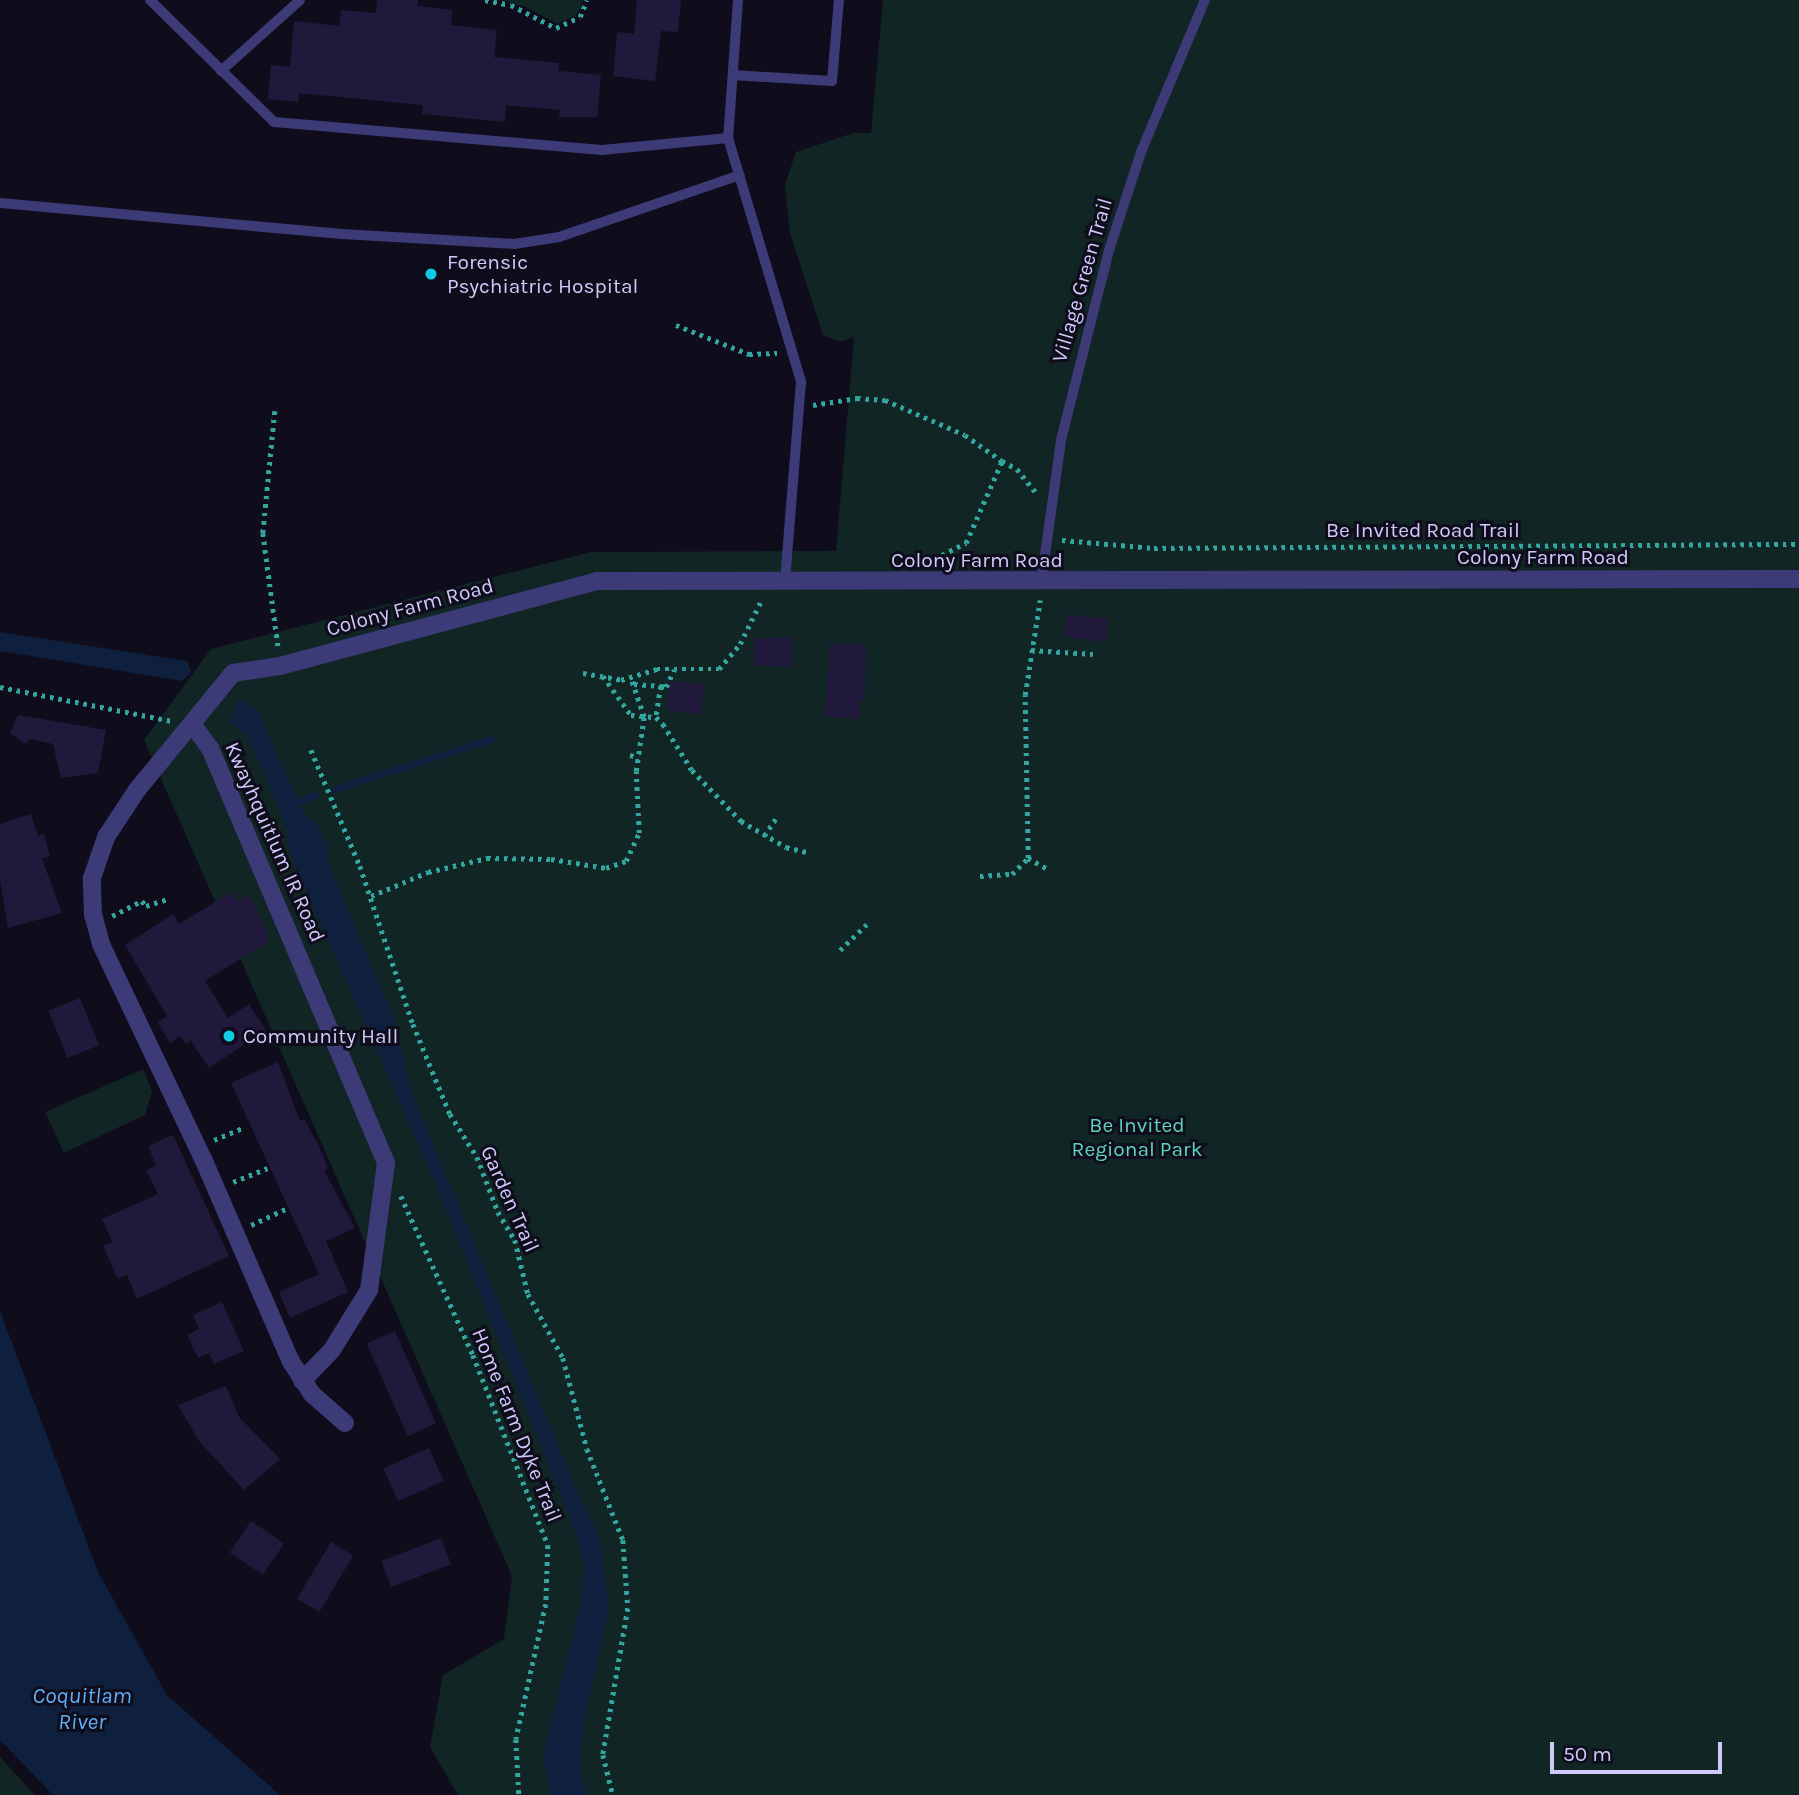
<!DOCTYPE html>
<style>
body{margin:0}
#map{position:relative;width:1799px;height:1795px;overflow:hidden;background:#0f0c1b;font-family:Karla,sans-serif}
div>[style]{position:absolute}
.green>*{inset:0;background:#102524}
.water>*{inset:0;background:#0e203d}
.stream>*{height:7px;margin:-3.5px;padding:0 3.5px;transform-origin:3.5px;border-radius:3.5px;background:#0e203d}
.building>*{inset:0;background:#21193b;transform-origin:0 0}
.path>*{height:4.5px;margin-top:-2.25px;transform-origin:0;background:repeating-linear-gradient(90deg,#34a6a0 0 3.5px,transparent 0 8.5px)}
.lane>*{height:10px;margin:-5px;padding:0 5px;transform-origin:5px;border-radius:5px;background:#3d3a78}
.street>*{height:18px;margin:-9px;padding:0 9px;transform-origin:9px;border-radius:9px;background:#3d3a78}
.dots>*{width:19px;height:19px;translate:-50% -50%;box-sizing:border-box;border:4px solid #0f0c1b;border-radius:50%}
span{translate:-50% -50%;white-space:nowrap;text-align:center;line-height:1.15;-webkit-text-stroke:6px #0f0c1b;paint-order:stroke}
.poi-label{font-size:21px;color:#d0cafc}
.left{translate:0 -50%;text-align:left}
.street-label{font-size:21px;color:#d0cafc}
.park-label{font-size:21px;color:#5cd6b9}
.water-label{font-size:23px;color:#5eaef5;font-style:italic}
.scale{position:absolute;left:1550px;top:1742px;width:172px;height:32px;box-sizing:border-box;border:4px solid #d0cafc;border-top:0;padding-left:9px;font-size:21px;line-height:24px;white-space:nowrap;color:#d0cafc;-webkit-text-stroke:5px #0f0c1b;paint-order:stroke}
</style>
<div id="map">
<div class="green">
<div style="clip-path:polygon(502px 0,583px 0,578px 14px,557px 24px,526px 7px)"></div>
<div style="clip-path:polygon(883px 0,1799px 0,1799px 1795px,458px 1795px,430px 1747px,443px 1675px,504px 1639px,512px 1576px,144px 740px,211px 649px,591px 552px,836px 551px,854px 337px,840px 342px,823px 335px,790px 233px,785px 185px,796px 152px,853px 133px,871px 133px)"></div>
<div style="clip-path:polygon(143px 1069px,152px 1091px,145px 1115px,64px 1153px,45px 1112px)"></div>
<div style="clip-path:polygon(0 1757px,35px 1795px,0 1795px)"></div>
</div>
<div class="water">
<div style="clip-path:polygon(0 632px,187px 661px,191px 673px,182px 681px,0 651px)"></div>
<div style="clip-path:polygon(240px 698px,259px 713px,303px 812px,318px 826px,328px 845px,329px 865px,397px 1026px,410px 1088px,578px 1494px,600px 1537px,609px 1609px,585px 1717px,579px 1771px,588px 1795px,551px 1795px,543px 1756px,582px 1599px,584px 1562px,574px 1528px,439px 1192px,289px 851px,284px 822px,266px 778px,248px 737px,229px 721px)"></div>
<div style="clip-path:polygon(0 1311px,98px 1572px,167px 1695px,280px 1795px,53px 1795px,0 1740px)"></div>
</div>
<div class="stream">
<div style="left:332px;top:790px;width:167px;rotate:-17.8deg"></div>
<div style="left:290px;top:804px;width:27px;rotate:-20deg"></div>
</div>
<div class="building">
<div style="clip-path:polygon(377px 0,418px 0,417px 6px,452px 10px,451px 25px,497px 30px,494px 57px,559px 63px,559px 71px,601px 75px,597px 117px,559px 117px,560px 110px,506px 105px,505px 122px,422px 114px,423px 105px,299px 93px,298px 102px,268px 99px,271px 65px,290px 67px,294px 21px,339px 26px,341px 10px,376px 13px)"></div>
<div style="clip-path:polygon(637px 0,681px 0,678px 32px,661px 31px,655px 81px,613px 76px,617px 32px,634px 34px)"></div>
<div style="left:1067px;top:614px;width:42px;height:23px;rotate:7deg"></div>
<div style="left:754px;top:638px;width:39px;height:28px"></div>
<div style="clip-path:polygon(830px 643px,866px 645px,865px 701px,860px 701px,859px 719px,825px 717px)"></div>
<div style="left:670px;top:681px;width:34px;height:30px;rotate:5deg"></div>
<div style="clip-path:polygon(18px 715px,106px 730px,98px 773px,61px 778px,53px 744px,30px 739px,26px 744px,10px 733px)"></div>
<div style="clip-path:polygon(31px 814px,38px 836px,44px 834px,50px 856px,42px 859px,62px 913px,8px 928px,0 880px,0 824px)"></div>
<div style="clip-path:polygon(232px 892px,238px 902px,249px 895px,270px 940px,205px 981px,228px 1018px,249px 1004px,266px 1030px,209px 1068px,191px 1041px,186px 1044px,180px 1036px,170px 1043px,158px 1022px,167px 1016px,125px 945px,173px 914px,179px 924px)"></div>
<div style="left:80px;top:998px;width:51px;height:34px;rotate:68deg"></div>
<div style="clip-path:polygon(278px 1062px,300px 1121px,304px 1119px,319px 1146px,328px 1168px,324px 1170px,355px 1228px,326px 1241px,348px 1292px,290px 1318px,279px 1292px,319px 1274px,231px 1083px)"></div>
<div style="clip-path:polygon(173px 1135px,229px 1256px,137px 1299px,127px 1275px,118px 1279px,103px 1246px,112px 1242px,102px 1219px,158px 1194px,146px 1170px,156px 1166px,148px 1146px)"></div>
<div style="clip-path:polygon(222px 1302px,244px 1351px,214px 1364px,209px 1353px,198px 1358px,187px 1335px,199px 1329px,193px 1315px)"></div>
<div style="left:395px;top:1331px;width:101px;height:31px;rotate:66deg"></div>
<div style="clip-path:polygon(226px 1386px,239px 1417px,280px 1459px,244px 1490px,199px 1441px,178px 1405px)"></div>
<div style="left:429px;top:1448px;width:36px;height:50px;rotate:66deg"></div>
<div style="left:251px;top:1521px;width:40px;height:38px;rotate:34deg"></div>
<div style="left:441px;top:1538px;width:28px;height:64px;rotate:69deg"></div>
<div style="left:331px;top:1542px;width:26px;height:66px;rotate:31deg"></div>
</div>
<div class="path">
<div style="left:485px;top:0;width:26px;rotate:11deg"></div>
<div style="left:511px;top:5px;width:51px;rotate:27.1deg"></div>
<div style="left:556px;top:28px;width:26px;rotate:-25deg"></div>
<div style="left:580px;top:17px;width:18px;rotate:-68deg"></div>
<div style="left:676px;top:325px;width:79px;rotate:21.7deg"></div>
<div style="left:749px;top:354px;width:28px;rotate:-2deg"></div>
<div style="left:813px;top:405px;width:45px;rotate:-9deg"></div>
<div style="left:857px;top:398px;width:28px;rotate:4deg"></div>
<div style="left:885px;top:400px;width:87px;rotate:23.6deg"></div>
<div style="left:965px;top:435px;width:45px;rotate:35.1deg"></div>
<div style="left:275px;top:411px;width:123px;rotate:95.6deg"></div>
<div style="left:263px;top:533px;width:114px;rotate:82.4deg"></div>
<div style="left:1062px;top:540px;width:92px;rotate:5deg"></div>
<div style="left:1154px;top:548px;width:645px;rotate:-0.36deg"></div>
<div style="left:934px;top:559px;width:36px;rotate:-27deg"></div>
<div style="left:966px;top:543px;width:90px;rotate:-66.3deg"></div>
<div style="left:1002px;top:461px;width:17px;rotate:28deg"></div>
<div style="left:1017px;top:469px;width:33px;rotate:51deg"></div>
<div style="left:1031px;top:650px;width:62px;rotate:3.7deg"></div>
<div style="left:583px;top:673px;width:39px;rotate:10deg"></div>
<div style="left:621px;top:680px;width:38px;rotate:-17deg"></div>
<div style="left:657px;top:669px;width:62px"></div>
<div style="left:719px;top:669px;width:33px;rotate:-50deg"></div>
<div style="left:740px;top:644px;width:50px;rotate:-63.9deg"></div>
<div style="left:603px;top:676px;width:48px;rotate:54.3deg"></div>
<div style="left:631px;top:715px;width:25px;rotate:5deg"></div>
<div style="left:656px;top:717px;width:10px;rotate:45deg"></div>
<div style="left:663px;top:724px;width:54px;rotate:57.8deg"></div>
<div style="left:692px;top:770px;width:71px;rotate:46.1deg"></div>
<div style="left:741px;top:821px;width:52px;rotate:30deg"></div>
<div style="left:786px;top:847px;width:25px;rotate:14deg"></div>
<div style="left:634px;top:684px;width:27px;rotate:4deg"></div>
<div style="left:661px;top:686px;width:31px;rotate:99deg"></div>
<div style="left:661px;top:686px;width:5px;rotate:11deg"></div>
<div style="left:666px;top:687px;width:19px;rotate:-65deg"></div>
<div style="left:0;top:687px;width:174px;rotate:11.2deg"></div>
<div style="left:311px;top:750px;width:126px;rotate:67.1deg"></div>
<div style="left:360px;top:866px;width:167px;rotate:71.5deg"></div>
<div style="left:413px;top:1024px;width:97px;rotate:67.7deg"></div>
<div style="left:450px;top:1114px;width:51px;rotate:57.9deg"></div>
<div style="left:477px;top:1157px;width:59px;rotate:69.1deg"></div>
<div style="left:498px;top:1212px;width:33px;rotate:59deg"></div>
<div style="left:515px;top:1240px;width:56px;rotate:76.5deg"></div>
<div style="left:528px;top:1294px;width:73px;rotate:61.3deg"></div>
<div style="left:563px;top:1358px;width:94px;rotate:75.2deg"></div>
<div style="left:587px;top:1449px;width:98px;rotate:68.4deg"></div>
<div style="left:623px;top:1540px;width:68px;rotate:85.8deg"></div>
<div style="left:628px;top:1608px;width:149px;rotate:99.7deg"></div>
<div style="left:603px;top:1755px;width:41px;rotate:76deg"></div>
<div style="left:630px;top:755px;width:8px;rotate:14deg"></div>
<div style="left:764px;top:836px;width:22px;rotate:-56deg"></div>
<div style="left:1028px;top:858px;width:21px;rotate:29deg"></div>
<div style="left:980px;top:876px;width:32px;rotate:-4deg"></div>
<div style="left:1012px;top:874px;width:23px;rotate:-45deg"></div>
<div style="left:1028px;top:858px;width:163px;rotate:-91.1deg"></div>
<div style="left:1025px;top:695px;width:96px;rotate:-81deg"></div>
<div style="left:371px;top:896px;width:62px;rotate:-22.8deg"></div>
<div style="left:428px;top:872px;width:61px;rotate:-13.3deg"></div>
<div style="left:487px;top:858px;width:64px;rotate:0.9deg"></div>
<div style="left:551px;top:859px;width:56px;rotate:9.3deg"></div>
<div style="left:606px;top:868px;width:21px;rotate:-19deg"></div>
<div style="left:626px;top:861px;width:31px;rotate:-65deg"></div>
<div style="left:639px;top:833px;width:62px;rotate:-92.8deg"></div>
<div style="left:636px;top:771px;width:55px;rotate:-81.6deg"></div>
<div style="left:644px;top:717px;width:40px;rotate:-108.9deg"></div>
<div style="left:112px;top:916px;width:34px;rotate:-27deg"></div>
<div style="left:142px;top:901px;width:6px;rotate:51deg"></div>
<div style="left:146px;top:906px;width:25px;rotate:-18deg"></div>
<div style="left:840px;top:950px;width:37px;rotate:-44deg"></div>
<div style="left:214px;top:1140px;width:34px;rotate:-23deg"></div>
<div style="left:233px;top:1182px;width:37px;rotate:-22deg"></div>
<div style="left:401px;top:1196px;width:175px;rotate:65.6deg"></div>
<div style="left:473px;top:1355px;width:204px;rotate:68.5deg"></div>
<div style="left:548px;top:1545px;width:59px;rotate:91.9deg"></div>
<div style="left:546px;top:1604px;width:138px;rotate:102.5deg"></div>
<div style="left:516px;top:1739px;width:56px;rotate:86.9deg"></div>
<div style="left:251px;top:1225px;width:38px;rotate:-25deg"></div>
</div>
<div class="lane">
<div style="left:150px;top:0;width:174px;rotate:44.5deg"></div>
<div style="left:274px;top:122px;width:329px;rotate:4.9deg"></div>
<div style="left:602px;top:150px;width:127px;rotate:-5.4deg"></div>
<div style="left:738px;top:0;width:138px;rotate:94.1deg"></div>
<div style="left:728px;top:138px;width:255px;rotate:73.3deg"></div>
<div style="left:801px;top:382px;width:200px;rotate:94.6deg"></div>
<div style="left:221px;top:71px;width:106px;rotate:-41.9deg"></div>
<div style="left:733px;top:75px;width:99px;rotate:3.5deg"></div>
<div style="left:832px;top:81px;width:81px;rotate:-85.1deg"></div>
<div style="left:0;top:203px;width:343px;rotate:5.2deg"></div>
<div style="left:342px;top:234px;width:172px;rotate:3.3deg"></div>
<div style="left:514px;top:244px;width:46px;rotate:-8.8deg"></div>
<div style="left:559px;top:237px;width:191px;rotate:-18.9deg"></div>
<div style="left:1041px;top:583px;width:144px;rotate:-82deg"></div>
<div style="left:1061px;top:440px;width:199px;rotate:-75.8deg"></div>
<div style="left:1110px;top:247px;width:100px;rotate:-71.9deg"></div>
<div style="left:1141px;top:152px;width:165px;rotate:-67.2deg"></div>
</div>
<div class="street">
<div style="left:193px;top:725px;width:29px;rotate:54deg"></div>
<div style="left:210px;top:748px;width:451px;rotate:67deg"></div>
<div style="left:386px;top:1163px;width:128px;rotate:97.6deg"></div>
<div style="left:369px;top:1290px;width:70px;rotate:121.7deg"></div>
<div style="left:332px;top:1350px;width:43px;rotate:134.1deg"></div>
<div style="left:345px;top:1423px;width:44px;rotate:-138.7deg"></div>
<div style="left:312px;top:1394px;width:38px;rotate:-123deg"></div>
<div style="left:291px;top:1362px;width:221px;rotate:-113.4deg"></div>
<div style="left:203px;top:1159px;width:238px;rotate:-115.4deg"></div>
<div style="left:101px;top:944px;width:30px;rotate:-105deg"></div>
<div style="left:93px;top:915px;width:37px;rotate:-92deg"></div>
<div style="left:92px;top:878px;width:43px;rotate:-71.1deg"></div>
<div style="left:106px;top:837px;width:56px;rotate:-56.6deg"></div>
<div style="left:137px;top:790px;width:151px;rotate:-50.6deg"></div>
<div style="left:233px;top:673px;width:48px;rotate:-8.5deg"></div>
<div style="left:280px;top:666px;width:328px;rotate:-15deg"></div>
<div style="left:597px;top:581px;width:1202px;rotate:-0.1deg"></div>
</div>
<div class="dots">
<div style="left:431px;top:274px;background:#0ecce3"></div>
<div style="left:229px;top:1036px;background:#0ecce3"></div>
</div>
<div class="poi-label">
<span class="left" style="left:447px;top:274px">Forensic<br>Psychiatric Hospital</span>
<span class="left" style="left:243px;top:1036px">Community Hall</span>
</div>
<div class="street-label">
<span style="left:1082px;top:280px;rotate:-74deg">Village Green Trail</span>
<span style="left:1423px;top:530px">Be Invited Road Trail</span>
<span style="left:1543px;top:557px">Colony Farm Road</span>
<span style="left:977px;top:560px">Colony Farm Road</span>
<span style="left:410px;top:607px;rotate:-15deg">Colony Farm Road</span>
<span style="left:275px;top:842px;rotate:66deg">Kwayhquitlum IR Road</span>
<span style="left:510px;top:1199px;rotate:66deg">Garden Trail</span>
<span style="left:517px;top:1425px;rotate:68deg">Home Farm Dyke Trail</span>
</div>
<div class="park-label">
<span style="left:1137px;top:1137px">Be Invited<br>Regional Park</span>
</div>
<div class="water-label">
<span style="left:82px;top:1709px">Coquitlam<br>River</span>
</div>
<div class="scale">50 m</div>
</div>
